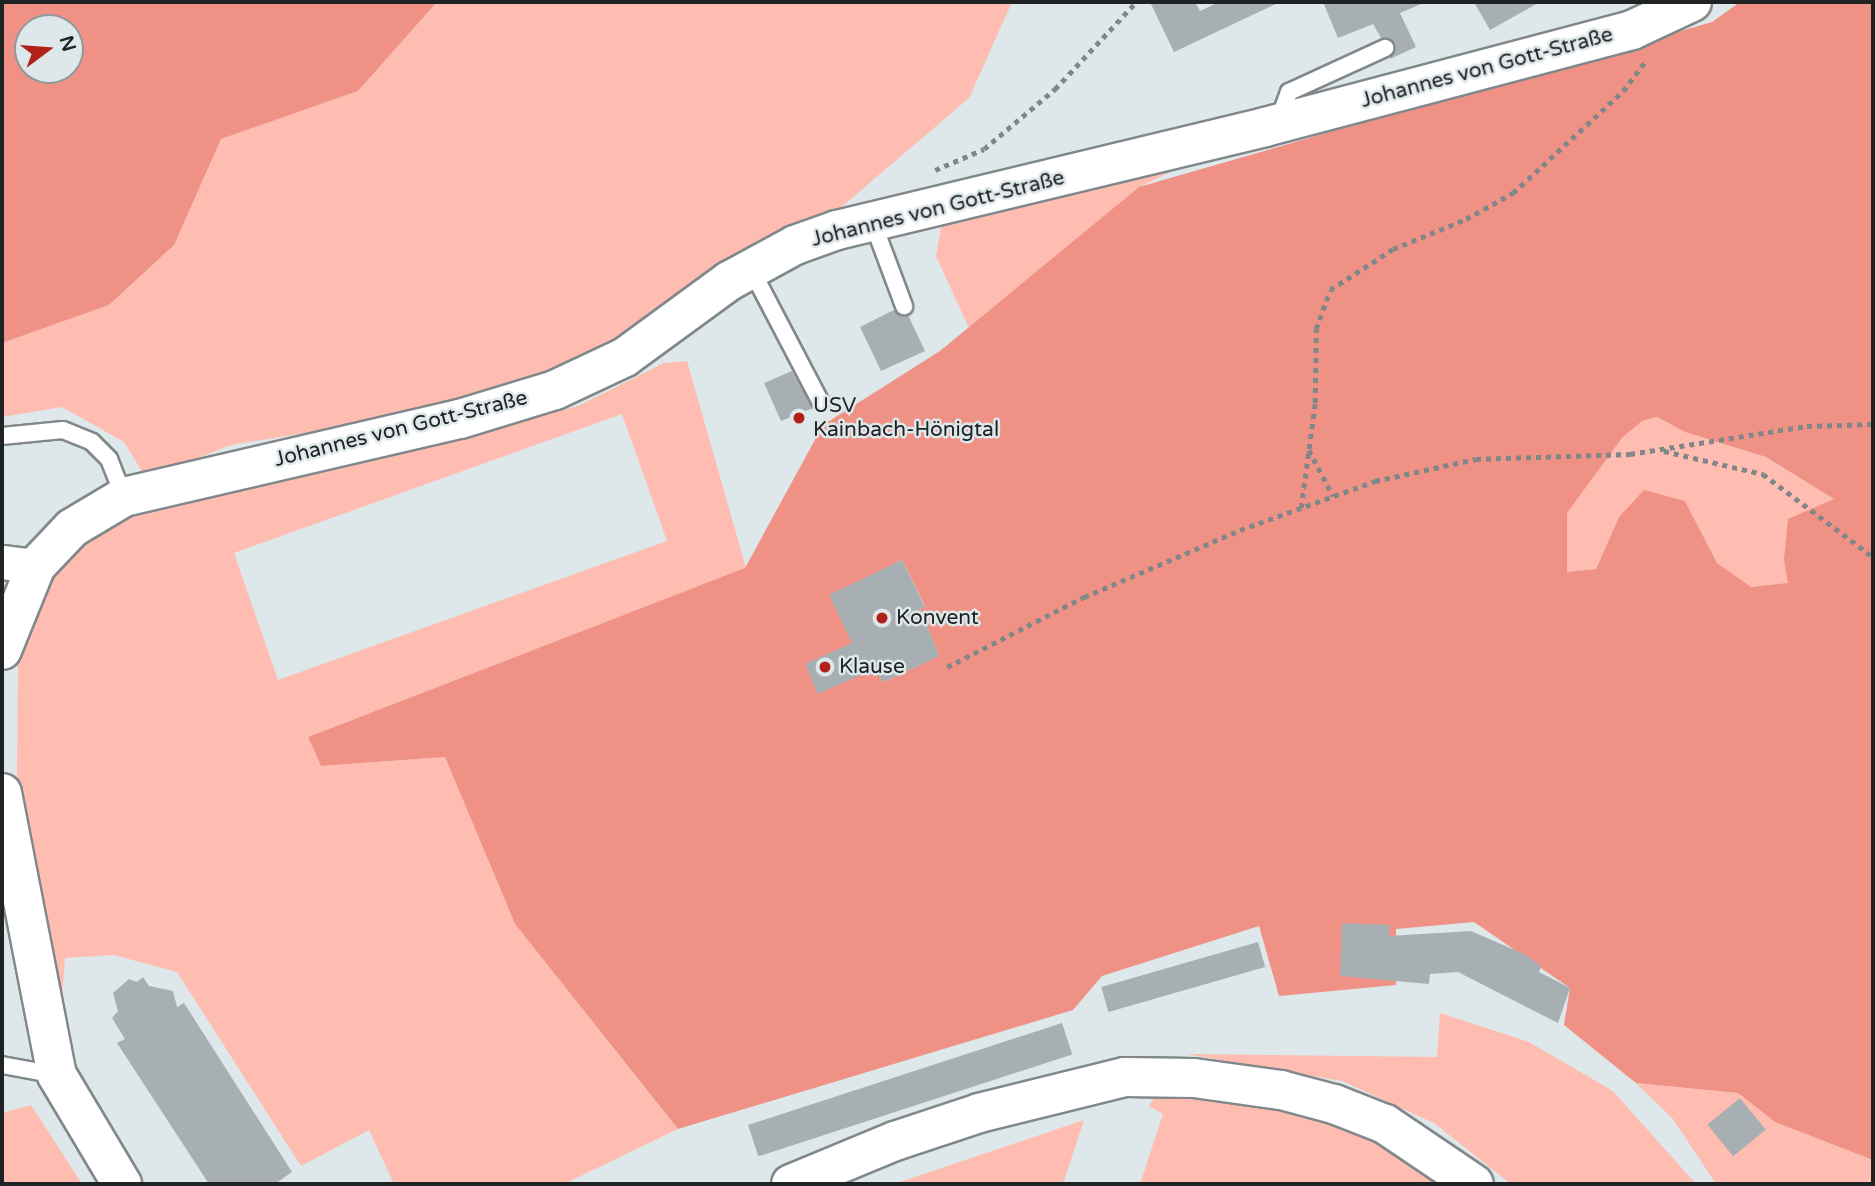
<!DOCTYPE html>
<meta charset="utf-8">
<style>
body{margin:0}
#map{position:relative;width:1875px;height:1186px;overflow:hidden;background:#dee7ea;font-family:"Varela Round",sans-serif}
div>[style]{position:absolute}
.green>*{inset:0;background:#ffbcb1}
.forest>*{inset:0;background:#ef9285}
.building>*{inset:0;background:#a7afb2;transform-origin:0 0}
.path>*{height:4.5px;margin-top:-2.25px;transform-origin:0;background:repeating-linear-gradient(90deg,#818789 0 5px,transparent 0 10px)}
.roads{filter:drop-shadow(2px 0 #80888b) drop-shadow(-2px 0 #80888b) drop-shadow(0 2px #80888b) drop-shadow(0 -2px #80888b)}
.service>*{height:16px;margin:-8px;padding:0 8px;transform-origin:8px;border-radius:8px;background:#fff}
.minor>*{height:33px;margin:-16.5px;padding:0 16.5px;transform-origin:16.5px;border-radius:16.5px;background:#fff}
.tertiary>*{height:38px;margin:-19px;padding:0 19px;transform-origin:19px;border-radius:19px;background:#fff}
.dots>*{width:19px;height:19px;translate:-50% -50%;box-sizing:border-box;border:4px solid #dee7ea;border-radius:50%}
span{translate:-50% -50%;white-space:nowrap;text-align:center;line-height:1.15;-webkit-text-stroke:5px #dee7ea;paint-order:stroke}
.street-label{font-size:21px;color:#202324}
.poi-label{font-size:21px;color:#202324}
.left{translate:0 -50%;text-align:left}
.frame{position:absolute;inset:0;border:4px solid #202324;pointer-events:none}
.north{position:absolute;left:14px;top:14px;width:70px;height:70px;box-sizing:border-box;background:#dee7ea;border:2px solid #92999b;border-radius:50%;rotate:74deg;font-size:19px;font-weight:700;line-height:28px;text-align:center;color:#202324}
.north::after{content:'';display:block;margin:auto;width:24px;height:32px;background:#b1211a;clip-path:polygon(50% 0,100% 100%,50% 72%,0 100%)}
</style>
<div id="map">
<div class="green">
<div style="clip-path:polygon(437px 2px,1012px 2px,969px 98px,839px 209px,761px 243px,620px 347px,547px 381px,416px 415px,231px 445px,146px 478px,124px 442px,62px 407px,2px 417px,2px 343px,109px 305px,174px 245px,221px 139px,358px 91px)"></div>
<div style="clip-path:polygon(1265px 127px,1139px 187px,969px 328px,936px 256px,945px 206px)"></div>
<div style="clip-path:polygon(evenodd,687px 361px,746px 568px,308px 737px,321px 766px,445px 757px,515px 924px,678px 1129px,564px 1184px,394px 1184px,369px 1130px,301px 1166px,177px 972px,114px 955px,65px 958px,62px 999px,46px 946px,17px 782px,18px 660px,47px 580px,71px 551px,143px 504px,404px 450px,578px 406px,664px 363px,687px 361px,622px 414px,667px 541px,278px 680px,234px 553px,622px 414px)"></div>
<div style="clip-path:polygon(1657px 417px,1685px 432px,1766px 457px,1834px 499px,1784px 559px,1789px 583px,1750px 587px,1717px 563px,1685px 501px,1619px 517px,1596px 569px,1567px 572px,1566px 513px,1622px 438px,1642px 421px)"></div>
<div style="clip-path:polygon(1440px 1013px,1529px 1042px,1613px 1091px,1696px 1184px,1511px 1184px,1434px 1123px,1342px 1081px,1186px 1054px,1437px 1057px)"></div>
<div style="clip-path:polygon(1636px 1083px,1738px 1093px,1775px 1122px,1873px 1160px,1873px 1184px,1716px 1184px,1673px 1119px)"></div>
<div style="clip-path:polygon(1158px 1092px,1265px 1103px,1384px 1142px,1445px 1184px,1140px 1184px,1163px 1114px,1149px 1106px)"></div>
<div style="clip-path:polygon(31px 1105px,82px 1184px,2px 1184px,2px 1113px)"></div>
<div style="clip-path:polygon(1084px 1120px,1063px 1184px,894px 1184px,912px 1178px)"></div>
</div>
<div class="forest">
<div style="clip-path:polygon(evenodd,2px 2px,437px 2px,358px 91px,221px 139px,174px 245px,109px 305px,2px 343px,2px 2px,28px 28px,70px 28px,70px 70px,28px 70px,28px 28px)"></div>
<div style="clip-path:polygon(evenodd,1740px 2px,1873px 2px,1873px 1160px,1775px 1122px,1738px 1093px,1636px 1083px,1564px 1025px,1570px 988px,1474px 922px,1396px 929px,1396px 985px,1279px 996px,1259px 926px,1102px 976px,1073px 1010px,678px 1129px,515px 924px,445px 757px,321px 766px,308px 737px,745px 568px,823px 425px,940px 351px,1139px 187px,1712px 22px,1740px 2px,1657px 417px,1685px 432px,1766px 457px,1834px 499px,1788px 519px,1784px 560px,1788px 583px,1751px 587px,1717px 563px,1685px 501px,1644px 490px,1619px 517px,1596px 569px,1567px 572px,1567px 513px,1622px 438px,1642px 421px,1657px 417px,1740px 2px,902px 560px,925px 606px,920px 609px,939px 656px,884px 682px,880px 673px,874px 676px,830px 595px,902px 560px)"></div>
</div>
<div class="building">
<div style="clip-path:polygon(1150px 2px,1195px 2px,1200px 11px,1219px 2px,1280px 2px,1174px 52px)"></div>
<div style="clip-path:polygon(1323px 2px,1426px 2px,1400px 13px,1416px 47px,1390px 59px,1395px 44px,1381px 38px,1373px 24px,1338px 38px)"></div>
<div style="clip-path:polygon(1474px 2px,1540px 2px,1490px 30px)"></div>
<div style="clip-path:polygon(894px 310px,908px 315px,925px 351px,881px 371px,860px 327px)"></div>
<div style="clip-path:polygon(792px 371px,813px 408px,781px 421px,764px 383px)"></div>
<div style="clip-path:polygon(902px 560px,925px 607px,920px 609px,939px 656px,884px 682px,872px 670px,818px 694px,805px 664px,852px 643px,829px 595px)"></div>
<div style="clip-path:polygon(1342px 923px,1390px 925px,1389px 936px,1471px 931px,1524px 954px,1541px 966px,1539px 972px,1570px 988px,1558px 1023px,1458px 972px,1430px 974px,1429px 984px,1340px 976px)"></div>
<div style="left:1258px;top:942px;width:26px;height:163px;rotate:74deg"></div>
<div style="clip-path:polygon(143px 977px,149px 986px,173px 991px,177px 1007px,184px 1003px,292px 1172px,275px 1184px,209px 1184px,117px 1043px,125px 1039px,112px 1018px,118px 1011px,113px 993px,129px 979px,137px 982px)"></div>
<div style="left:1062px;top:1023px;width:33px;height:330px;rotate:72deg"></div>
<div style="left:1740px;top:1098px;width:41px;height:42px;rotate:51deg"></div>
</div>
<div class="path">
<div style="left:935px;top:170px;width:53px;rotate:-23.2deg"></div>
<div style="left:984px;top:149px;width:93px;rotate:-40.2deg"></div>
<div style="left:1055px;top:89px;width:119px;rotate:-47deg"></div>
<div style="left:1309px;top:450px;width:52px;rotate:62.4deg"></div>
<div style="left:1664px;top:451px;width:102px;rotate:13.1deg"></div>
<div style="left:1763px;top:474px;width:138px;rotate:37deg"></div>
<div style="left:1301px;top:508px;width:106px;rotate:-82.4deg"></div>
<div style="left:1315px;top:403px;width:74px;rotate:-89.2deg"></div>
<div style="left:1316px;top:329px;width:41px;rotate:-70.3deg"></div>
<div style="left:1330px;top:290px;width:75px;rotate:-33.1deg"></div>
<div style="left:1393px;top:249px;width:79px;rotate:-22.3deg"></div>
<div style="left:1466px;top:219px;width:54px;rotate:-29deg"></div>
<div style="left:1513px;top:193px;width:150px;rotate:-42.8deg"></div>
<div style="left:1623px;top:91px;width:39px;rotate:-53deg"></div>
<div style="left:947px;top:667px;width:154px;rotate:-27.1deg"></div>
<div style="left:1084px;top:597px;width:170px;rotate:-23.2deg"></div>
<div style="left:1240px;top:530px;width:144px;rotate:-19.9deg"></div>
<div style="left:1375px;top:481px;width:103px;rotate:-12.3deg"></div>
<div style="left:1476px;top:459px;width:154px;rotate:-1.9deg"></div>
<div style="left:1630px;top:454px;width:179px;rotate:-9deg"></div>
<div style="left:1807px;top:426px;width:66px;rotate:-1.7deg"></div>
</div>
<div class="roads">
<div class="service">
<div style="left:1278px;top:122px;width:32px;rotate:-70deg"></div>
<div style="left:1289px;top:92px;width:106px;rotate:-24.6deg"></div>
<div style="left:873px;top:223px;width:89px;rotate:69.5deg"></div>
<div style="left:751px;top:269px;width:149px;rotate:62.4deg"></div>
<div style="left:2px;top:436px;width:61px;rotate:-5.6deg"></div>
<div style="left:63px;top:430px;width:31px;rotate:22deg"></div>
<div style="left:92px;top:442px;width:24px;rotate:45deg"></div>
<div style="left:109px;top:459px;width:41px;rotate:68.5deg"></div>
<div style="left:2px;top:1065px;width:56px;rotate:10.3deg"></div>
</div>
<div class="minor">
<div style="left:2px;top:562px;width:34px;rotate:7deg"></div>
</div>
<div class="tertiary">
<div style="left:2px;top:650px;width:91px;rotate:-68deg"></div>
<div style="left:36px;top:566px;width:52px;rotate:-46.5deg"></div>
<div style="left:72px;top:528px;width:61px;rotate:-30.8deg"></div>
<div style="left:124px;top:497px;width:345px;rotate:-13.1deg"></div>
<div style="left:460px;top:419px;width:99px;rotate:-17deg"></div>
<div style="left:555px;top:390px;width:77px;rotate:-25.2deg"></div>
<div style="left:625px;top:357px;width:129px;rotate:-36.2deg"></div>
<div style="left:729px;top:281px;width:75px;rotate:-28.6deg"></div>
<div style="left:795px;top:245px;width:45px;rotate:-19.7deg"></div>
<div style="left:837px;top:230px;width:440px;rotate:-13.5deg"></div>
<div style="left:1265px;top:127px;width:380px;rotate:-14.8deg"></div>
<div style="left:1632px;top:30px;width:66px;rotate:-25deg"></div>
<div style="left:2px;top:793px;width:287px;rotate:79deg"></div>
<div style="left:57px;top:1075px;width:127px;rotate:59.2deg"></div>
<div style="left:791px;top:1184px;width:113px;rotate:-22.5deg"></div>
<div style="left:895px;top:1141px;width:89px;rotate:-18.4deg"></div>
<div style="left:979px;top:1113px;width:150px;rotate:-13.9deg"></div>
<div style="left:1125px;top:1077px;width:69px;rotate:0.8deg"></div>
<div style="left:1194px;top:1078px;width:88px;rotate:7.9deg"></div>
<div style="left:1281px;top:1090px;width:55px;rotate:14.8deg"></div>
<div style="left:1334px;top:1104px;width:55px;rotate:21.4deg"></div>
<div style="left:1385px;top:1124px;width:107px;rotate:34deg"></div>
</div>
</div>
<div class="dots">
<div style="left:799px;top:418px;background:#b1211a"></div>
<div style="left:882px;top:618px;background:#b1211a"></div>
<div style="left:825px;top:667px;background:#b1211a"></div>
</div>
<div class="street-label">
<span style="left:1487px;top:68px;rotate:-15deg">Johannes von Gott-Straße</span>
<span style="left:938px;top:209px;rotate:-14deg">Johannes von Gott-Straße</span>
<span style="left:401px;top:429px;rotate:-14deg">Johannes von Gott-Straße</span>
</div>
<div class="poi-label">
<span class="left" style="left:813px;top:418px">USV<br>Kainbach-Hönigtal</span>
<span class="left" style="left:896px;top:618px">Konvent</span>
<span class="left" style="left:839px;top:667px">Klause</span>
</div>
<div class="frame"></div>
<div class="north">N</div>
</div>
